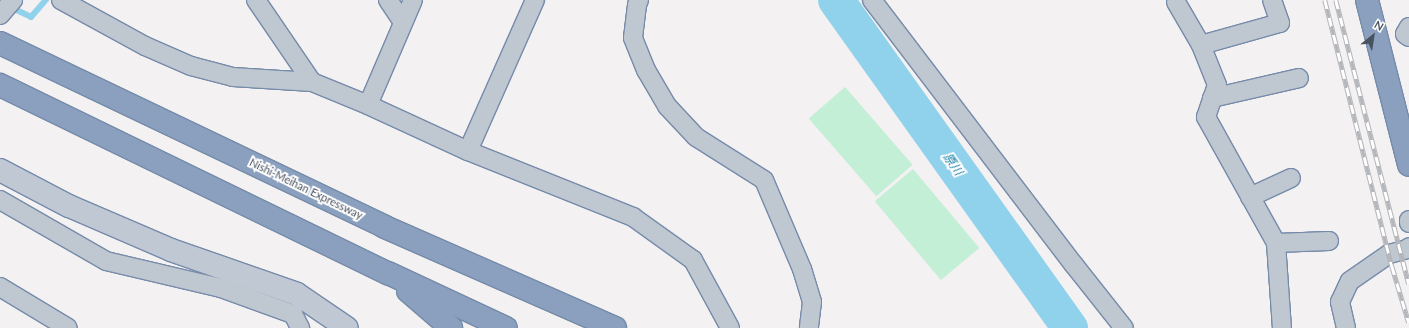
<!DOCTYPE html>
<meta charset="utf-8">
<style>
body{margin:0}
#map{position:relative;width:1409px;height:328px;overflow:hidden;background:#f3f1f1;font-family:Lato,"Noto Sans JP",sans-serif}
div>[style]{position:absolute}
.green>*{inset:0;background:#c2efd6;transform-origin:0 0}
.stream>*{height:6px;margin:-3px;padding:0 3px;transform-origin:3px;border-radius:3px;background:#90d2eb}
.river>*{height:36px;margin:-18px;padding:0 18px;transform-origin:18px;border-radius:18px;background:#90d2eb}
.roads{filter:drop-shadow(1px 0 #758baa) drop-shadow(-1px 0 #758baa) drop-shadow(0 1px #758baa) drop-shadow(0 -1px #758baa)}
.street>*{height:18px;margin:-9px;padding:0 9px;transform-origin:9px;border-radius:9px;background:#bfc7d0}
.secondary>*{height:22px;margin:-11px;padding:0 11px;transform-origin:11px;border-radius:11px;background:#c0c8d4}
.highway>*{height:22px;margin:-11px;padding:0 11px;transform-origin:11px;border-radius:11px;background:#8aa0be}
.rail>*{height:4.5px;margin-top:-2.25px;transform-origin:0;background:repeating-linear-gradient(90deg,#fff 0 9px,#b4b6bb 0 18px);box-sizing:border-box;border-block:1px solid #b4b6bb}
span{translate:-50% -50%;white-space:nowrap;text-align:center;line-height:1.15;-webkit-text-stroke:4px #fff;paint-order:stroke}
.street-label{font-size:11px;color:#49535f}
.water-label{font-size:12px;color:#0f7aa4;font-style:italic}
.north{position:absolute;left:1353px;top:16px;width:40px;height:40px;-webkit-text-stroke:3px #fff;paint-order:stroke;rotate:30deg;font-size:11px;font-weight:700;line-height:16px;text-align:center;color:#49535f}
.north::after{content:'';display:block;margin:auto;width:14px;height:18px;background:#49535f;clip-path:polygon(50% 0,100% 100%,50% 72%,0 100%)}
</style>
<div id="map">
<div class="green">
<div style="left:845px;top:87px;width:103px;height:48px;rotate:49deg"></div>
<div style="left:913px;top:169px;width:103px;height:50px;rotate:50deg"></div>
</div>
<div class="stream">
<div style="left:10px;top:7px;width:23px;rotate:25deg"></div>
<div style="left:31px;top:17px;width:23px;rotate:-49deg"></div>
</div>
<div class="river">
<div style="left:836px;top:0;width:403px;rotate:54.5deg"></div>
</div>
<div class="roads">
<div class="street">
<div style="left:61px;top:0;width:96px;rotate:28.7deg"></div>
<div style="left:145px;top:46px;width:50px;rotate:23.5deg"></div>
<div style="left:191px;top:66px;width:43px;rotate:14.7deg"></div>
<div style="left:233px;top:77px;width:79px;rotate:3.6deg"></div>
<div style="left:312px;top:82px;width:61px;rotate:22.3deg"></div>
<div style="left:368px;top:105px;width:110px;rotate:24.7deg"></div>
<div style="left:468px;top:151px;width:178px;rotate:21.8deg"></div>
<div style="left:633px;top:217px;width:74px;rotate:35.6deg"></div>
<div style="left:693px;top:260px;width:77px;rotate:61.4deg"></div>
<div style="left:256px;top:0;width:99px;rotate:55.7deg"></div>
<div style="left:388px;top:0;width:27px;rotate:56deg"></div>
<div style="left:639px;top:0;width:5px;rotate:112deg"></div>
<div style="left:637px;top:5px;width:33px;rotate:97deg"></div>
<div style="left:633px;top:38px;width:35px;rotate:68deg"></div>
<div style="left:646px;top:70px;width:42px;rotate:59.7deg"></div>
<div style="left:667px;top:106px;width:42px;rotate:46.9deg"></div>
<div style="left:696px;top:137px;width:80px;rotate:32.3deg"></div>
<div style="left:764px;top:180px;width:97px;rotate:66.9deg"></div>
<div style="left:802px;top:269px;width:34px;rotate:73deg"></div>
<div style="left:812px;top:302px;width:26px;rotate:97deg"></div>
<div style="left:872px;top:0;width:333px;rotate:52.7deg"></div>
<div style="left:1074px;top:265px;width:80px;rotate:51.6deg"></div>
<div style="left:1176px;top:2px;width:50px;rotate:59.8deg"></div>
<div style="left:1201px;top:45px;width:43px;rotate:68.2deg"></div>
<div style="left:1217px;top:85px;width:34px;rotate:109deg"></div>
<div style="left:1206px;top:117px;width:144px;rotate:60.9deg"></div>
<div style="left:1276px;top:243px;width:85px;rotate:86deg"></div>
<div style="left:0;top:15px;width:20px;rotate:-49deg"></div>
<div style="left:1409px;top:27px;width:8px;rotate:120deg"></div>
<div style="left:1405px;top:34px;width:5px;rotate:37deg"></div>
<div style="left:1201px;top:45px;width:82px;rotate:-15.6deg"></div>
<div style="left:1280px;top:23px;width:24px;rotate:-109deg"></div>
<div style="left:1212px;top:98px;width:89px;rotate:-12.9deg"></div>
<div style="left:368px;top:105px;width:114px;rotate:-66.8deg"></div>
<div style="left:468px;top:151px;width:165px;rotate:-66.1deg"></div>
<div style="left:1250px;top:197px;width:45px;rotate:-24.9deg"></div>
<div style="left:0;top:200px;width:122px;rotate:29.9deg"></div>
<div style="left:106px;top:261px;width:118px;rotate:13.2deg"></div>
<div style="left:221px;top:288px;width:77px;rotate:19.9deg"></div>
<div style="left:293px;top:314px;width:16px;rotate:63deg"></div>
<div style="left:1409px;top:220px;width:3px;rotate:90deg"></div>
<div style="left:1276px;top:243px;width:53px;rotate:-2.2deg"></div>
<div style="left:0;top:287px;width:79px;rotate:31.1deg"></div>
<div style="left:1346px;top:328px;width:27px;rotate:-103deg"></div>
<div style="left:1340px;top:302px;width:23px;rotate:-65deg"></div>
<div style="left:1350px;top:281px;width:47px;rotate:-34.7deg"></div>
<div style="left:1389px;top:254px;width:20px;rotate:-15deg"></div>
<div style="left:1408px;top:249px;width:2px;rotate:-63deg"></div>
</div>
<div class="secondary">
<div style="left:0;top:170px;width:78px;rotate:27.6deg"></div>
<div style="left:69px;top:206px;width:111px;rotate:23.3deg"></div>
<div style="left:171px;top:250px;width:133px;rotate:19.2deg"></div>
<div style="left:297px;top:294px;width:60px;rotate:34.2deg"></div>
</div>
<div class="highway">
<div style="left:1367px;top:0;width:170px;rotate:75.7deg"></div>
<div style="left:0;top:43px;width:427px;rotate:25.5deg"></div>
<div style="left:385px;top:227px;width:251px;rotate:23.7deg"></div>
<div style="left:0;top:85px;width:431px;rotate:25.9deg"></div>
<div style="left:388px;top:273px;width:130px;rotate:25deg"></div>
<div style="left:408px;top:291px;width:57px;rotate:40.7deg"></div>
</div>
</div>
<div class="rail">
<div style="left:1325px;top:0;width:274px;rotate:75.9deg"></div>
<div style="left:1392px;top:266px;width:59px;rotate:73.4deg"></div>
<div style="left:1336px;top:0;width:293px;rotate:75.6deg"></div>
</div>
<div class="street-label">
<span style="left:306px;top:189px;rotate:26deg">Nishi-Meihan Expressway</span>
</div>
<div class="water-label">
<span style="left:953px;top:164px;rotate:55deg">原川</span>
</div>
<div class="north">N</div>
</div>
